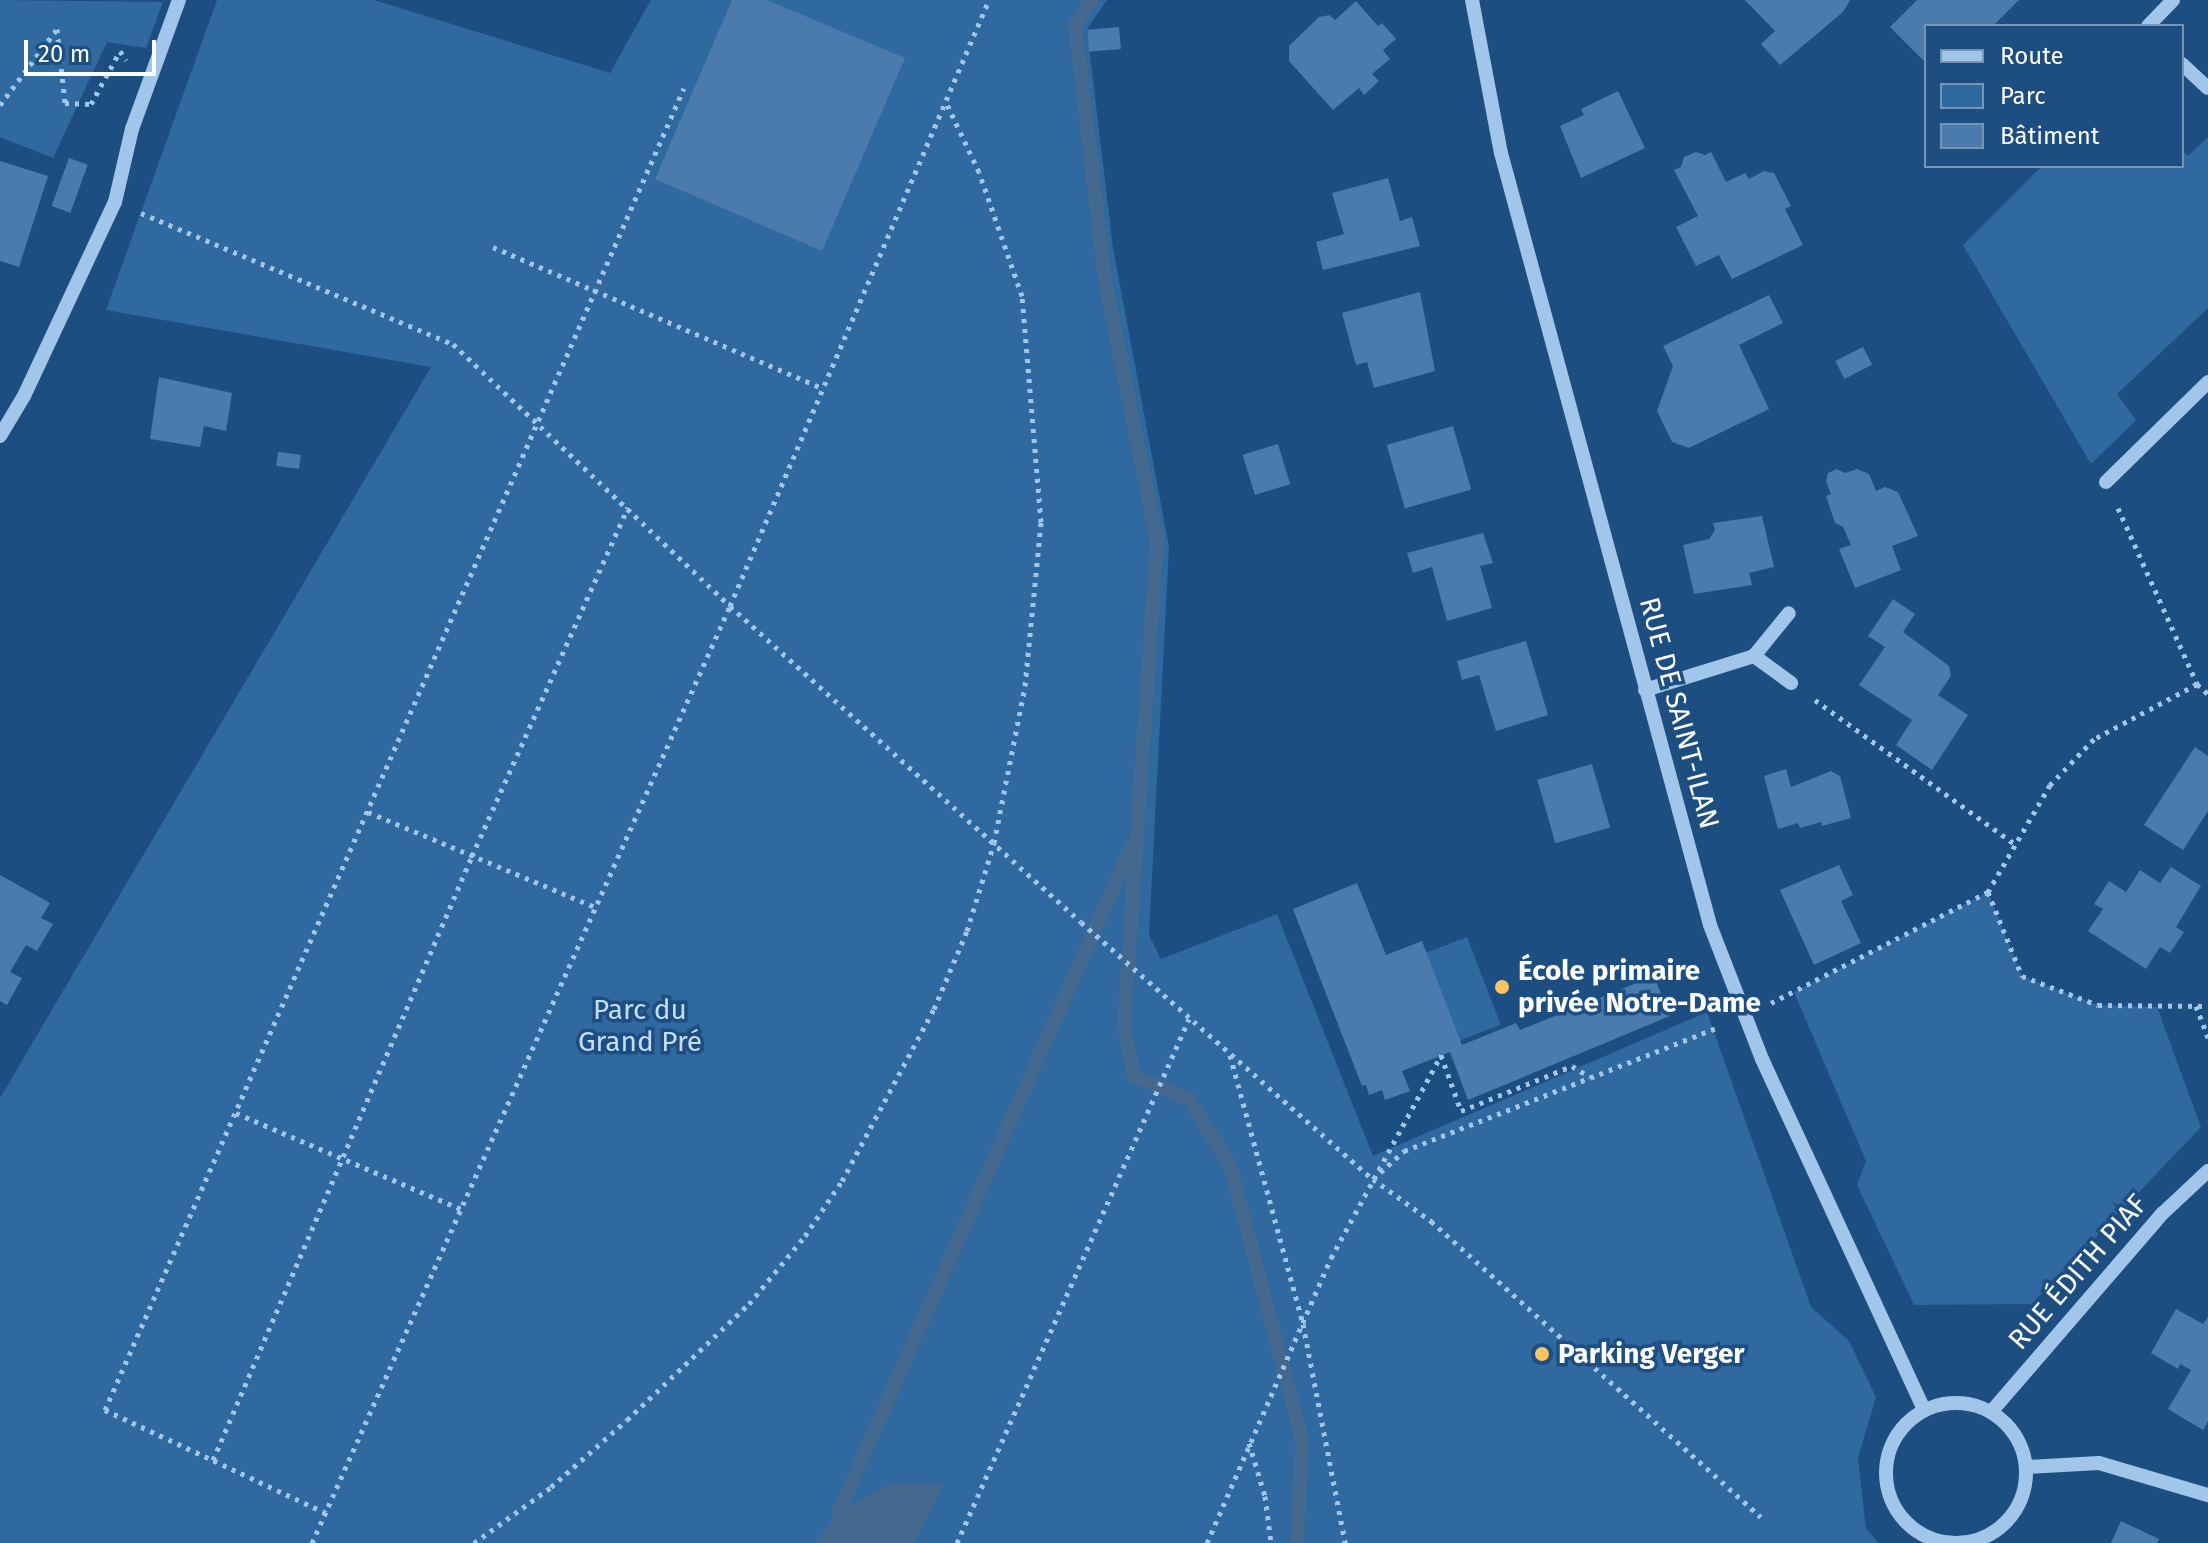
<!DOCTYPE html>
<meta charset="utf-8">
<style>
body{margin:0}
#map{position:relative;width:2208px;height:1543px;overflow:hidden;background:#1c4e81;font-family:"Fira Sans",sans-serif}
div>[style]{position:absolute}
.green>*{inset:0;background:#3068a0;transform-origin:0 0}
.water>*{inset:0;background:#44688e}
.stream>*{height:14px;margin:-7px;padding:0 7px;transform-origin:7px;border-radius:7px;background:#44688e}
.building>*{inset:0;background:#4a7bac;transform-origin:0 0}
.path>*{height:5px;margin-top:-2.5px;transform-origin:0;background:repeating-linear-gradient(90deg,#a1c6e9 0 4px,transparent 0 10px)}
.minor>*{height:14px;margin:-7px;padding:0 7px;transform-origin:7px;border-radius:7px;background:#a1c6e9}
.minor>.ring{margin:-7px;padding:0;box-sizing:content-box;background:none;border:14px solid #a1c6e9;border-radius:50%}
.dots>*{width:22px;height:22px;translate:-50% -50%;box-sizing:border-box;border:4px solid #1c4e81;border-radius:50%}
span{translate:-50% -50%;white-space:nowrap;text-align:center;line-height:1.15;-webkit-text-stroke:7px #1c4e81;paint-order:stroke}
.street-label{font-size:28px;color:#fff}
.poi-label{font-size:28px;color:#fff;font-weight:700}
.left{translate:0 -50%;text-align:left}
.park-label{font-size:28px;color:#c5def7}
.legend{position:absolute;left:1924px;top:24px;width:260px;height:144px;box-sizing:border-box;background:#1c4e81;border:2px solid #7795b3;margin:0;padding:10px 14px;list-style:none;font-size:24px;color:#fff}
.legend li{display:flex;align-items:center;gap:16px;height:40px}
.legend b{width:40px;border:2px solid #7795b3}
.scale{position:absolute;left:24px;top:40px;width:132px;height:36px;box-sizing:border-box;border:4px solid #fff;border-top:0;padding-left:10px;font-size:24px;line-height:28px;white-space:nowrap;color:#fff;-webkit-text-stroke:6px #1c4e81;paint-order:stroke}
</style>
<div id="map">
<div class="green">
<div style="clip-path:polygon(0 0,163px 2px,146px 48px,107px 42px,53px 158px,0 137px)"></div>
<div style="clip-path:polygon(217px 0,374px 0,610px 73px,651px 0,1107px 0,1087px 29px,1113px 248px,1169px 547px,1149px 935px,1161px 959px,1277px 914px,1373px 1156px,1707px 1012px,1811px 1307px,1849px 1341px,1876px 1397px,1858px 1458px,1866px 1529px,1879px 1543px,0 1543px,0 1098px,431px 367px,106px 310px)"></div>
<div style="clip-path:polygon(2208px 137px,2208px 308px,2117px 394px,2136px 420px,2091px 464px,1963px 245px,2042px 166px,2182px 166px,2182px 150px,2188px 156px)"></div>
<div style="clip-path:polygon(1988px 892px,2022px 976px,2098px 1005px,2157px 1007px,2201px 1127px,2032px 1304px,1914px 1305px,1857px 1185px,1866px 1161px,1794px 992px)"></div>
<div style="left:1467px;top:937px;width:94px;height:53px;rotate:69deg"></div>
</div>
<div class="water">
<div style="clip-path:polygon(890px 1483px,944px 1483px,915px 1543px,814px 1543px,838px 1513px)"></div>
</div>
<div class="stream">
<div style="left:1092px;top:0;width:29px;rotate:125deg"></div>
<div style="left:1075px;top:24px;width:258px;rotate:83.3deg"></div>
<div style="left:1105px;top:280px;width:266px;rotate:78.7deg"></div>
<div style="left:1157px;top:541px;width:488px;rotate:93.9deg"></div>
<div style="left:1124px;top:1028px;width:49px;rotate:78.2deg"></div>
<div style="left:1134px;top:1076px;width:60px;rotate:22.7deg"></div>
<div style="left:1189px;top:1099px;width:78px;rotate:58.2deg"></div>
<div style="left:1230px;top:1165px;width:283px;rotate:75.3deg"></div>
<div style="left:1302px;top:1439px;width:104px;rotate:92.8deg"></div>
<div style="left:838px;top:1513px;width:728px;rotate:-66.25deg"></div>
</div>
<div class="building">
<div style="clip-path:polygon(732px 0,767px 0,905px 58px,822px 251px,655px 179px)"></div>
<div style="clip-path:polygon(1745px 0,1850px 0,1843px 12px,1780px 65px,1761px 44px,1775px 31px)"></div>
<div style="clip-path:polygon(1917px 0,2019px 0,1993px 26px,1926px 26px,1926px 63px,1890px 27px)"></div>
<div style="clip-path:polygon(1356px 1px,1378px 26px,1382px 23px,1396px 39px,1383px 50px,1390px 59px,1372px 74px,1379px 81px,1364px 95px,1359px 88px,1333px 110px,1289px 61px,1289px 46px,1319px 17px,1330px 15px,1335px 20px)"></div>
<div style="left:1119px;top:27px;width:22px;height:32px;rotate:85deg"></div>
<div style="clip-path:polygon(1618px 91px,1645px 148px,1581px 178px,1560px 126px,1584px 115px,1581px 109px)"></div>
<div style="clip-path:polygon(1696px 152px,1705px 155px,1711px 152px,1726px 182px,1745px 173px,1749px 179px,1764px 171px,1774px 173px,1791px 206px,1785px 209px,1803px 245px,1732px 279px,1719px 255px,1696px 266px,1676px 227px,1698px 216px,1674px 170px,1681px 167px,1684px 157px)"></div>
<div style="left:69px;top:158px;width:20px;height:51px;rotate:20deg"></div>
<div style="clip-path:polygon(0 161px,48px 176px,19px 267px,0 261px)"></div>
<div style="clip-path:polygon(1388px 178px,1400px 221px,1412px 217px,1420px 246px,1323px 270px,1316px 242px,1344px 234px,1332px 193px)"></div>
<div style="clip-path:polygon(1420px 292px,1435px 371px,1374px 388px,1367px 362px,1356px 365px,1342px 313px)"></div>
<div style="clip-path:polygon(1769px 295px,1783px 323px,1739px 345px,1769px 409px,1689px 448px,1672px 442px,1657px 411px,1673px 366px,1663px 346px)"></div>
<div style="left:1863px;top:347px;width:20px;height:31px;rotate:63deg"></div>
<div style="clip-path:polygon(159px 377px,232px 393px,226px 431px,204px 426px,200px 447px,150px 439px)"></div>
<div style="left:1453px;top:426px;width:66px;height:69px;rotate:74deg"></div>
<div style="left:1278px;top:444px;width:42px;height:37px;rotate:73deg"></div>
<div style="left:278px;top:452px;width:23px;height:14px;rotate:7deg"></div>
<div style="clip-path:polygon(1837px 469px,1845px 473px,1857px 469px,1869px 474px,1876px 491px,1885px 487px,1898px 492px,1918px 536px,1892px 546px,1901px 570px,1855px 588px,1839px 549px,1851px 545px,1843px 527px,1835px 523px,1826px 496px,1831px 494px,1826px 481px,1828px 473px)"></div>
<div style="clip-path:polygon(1762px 516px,1774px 567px,1749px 573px,1752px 585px,1694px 594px,1683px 545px,1709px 539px,1715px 530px,1713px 523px)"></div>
<div style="clip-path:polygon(1483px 533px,1493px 563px,1480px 566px,1492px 608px,1447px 621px,1432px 567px,1413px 573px,1407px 553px)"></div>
<div style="clip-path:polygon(1893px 599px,1915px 614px,1903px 632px,1949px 666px,1951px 676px,1938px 695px,1968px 715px,1932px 770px,1896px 745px,1912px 720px,1859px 685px,1885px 647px,1868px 636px)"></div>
<div style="clip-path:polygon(1526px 641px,1548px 715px,1496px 731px,1479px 675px,1462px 680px,1457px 661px)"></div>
<div style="clip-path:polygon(2195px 747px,2208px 756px,2208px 811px,2183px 850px,2144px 825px)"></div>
<div style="left:1592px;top:764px;width:66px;height:57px;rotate:74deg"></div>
<div style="clip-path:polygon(1786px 769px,1791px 787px,1831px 771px,1840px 776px,1851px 818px,1822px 826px,1821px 822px,1800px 828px,1798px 823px,1778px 829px,1764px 776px)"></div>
<div style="clip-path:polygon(1839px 865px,1853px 895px,1841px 901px,1861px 943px,1814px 965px,1780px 890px)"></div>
<div style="clip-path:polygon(2171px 867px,2201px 886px,2176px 927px,2184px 932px,2170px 953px,2160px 947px,2146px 969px,2088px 931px,2103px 909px,2094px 904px,2109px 881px,2126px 892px,2140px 870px,2160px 883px)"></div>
<div style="clip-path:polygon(0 875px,50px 903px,41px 918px,53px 924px,37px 951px,26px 945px,10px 972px,22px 978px,7px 1005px,0 1001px)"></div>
<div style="clip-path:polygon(1357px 883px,1386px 955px,1422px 941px,1462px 1045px,1516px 1023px,1520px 1030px,1654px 976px,1670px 1016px,1468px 1100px,1450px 1052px,1402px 1071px,1410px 1091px,1385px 1100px,1382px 1090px,1369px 1095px,1366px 1085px,1362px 1086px,1293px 909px)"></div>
<div style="clip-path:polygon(2176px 1309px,2203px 1324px,2208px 1317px,2208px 1421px,2203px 1430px,2168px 1409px,2191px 1370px,2180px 1364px,2178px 1369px,2151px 1353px)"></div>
<div style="clip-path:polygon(2121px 1521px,2159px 1539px,2157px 1543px,2111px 1543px)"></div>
</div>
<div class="path">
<div style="left:0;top:105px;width:95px;rotate:-53.1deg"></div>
<div style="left:57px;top:29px;width:74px;rotate:83.8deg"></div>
<div style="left:65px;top:103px;width:26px;rotate:2deg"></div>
<div style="left:91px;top:104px;width:60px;rotate:-61.3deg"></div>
<div style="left:120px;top:51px;width:11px;rotate:56deg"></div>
<div style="left:141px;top:213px;width:338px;rotate:22.8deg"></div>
<div style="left:453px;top:344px;width:381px;rotate:43.4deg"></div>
<div style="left:730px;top:606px;width:472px;rotate:42deg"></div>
<div style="left:1081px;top:922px;width:389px;rotate:41.4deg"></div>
<div style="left:1373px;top:1179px;width:72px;rotate:35.9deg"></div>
<div style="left:1431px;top:1221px;width:443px;rotate:41.9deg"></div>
<div style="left:493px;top:247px;width:358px;rotate:23.2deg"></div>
<div style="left:2118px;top:508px;width:193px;rotate:65.8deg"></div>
<div style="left:2197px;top:684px;width:15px;rotate:42deg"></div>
<div style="left:2197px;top:684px;width:117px;rotate:151.9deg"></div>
<div style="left:2094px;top:739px;width:64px;rotate:133.7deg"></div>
<div style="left:2050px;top:785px;width:124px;rotate:120.1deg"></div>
<div style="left:1988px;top:892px;width:91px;rotate:68deg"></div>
<div style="left:2022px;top:976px;width:81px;rotate:20.9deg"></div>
<div style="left:2098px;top:1005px;width:110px;rotate:0.5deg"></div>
<div style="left:1815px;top:700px;width:248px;rotate:35.8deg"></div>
<div style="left:368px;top:812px;width:246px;rotate:22.7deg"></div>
<div style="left:1771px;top:1003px;width:244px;rotate:-27.1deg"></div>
<div style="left:2196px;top:1006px;width:34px;rotate:69deg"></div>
<div style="left:1230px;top:1055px;width:279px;rotate:74.8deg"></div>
<div style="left:1303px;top:1324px;width:223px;rotate:79.1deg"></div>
<div style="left:1441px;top:1055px;width:59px;rotate:70.3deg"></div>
<div style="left:1461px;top:1111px;width:120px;rotate:-22.1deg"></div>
<div style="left:1572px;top:1066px;width:21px;rotate:31deg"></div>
<div style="left:236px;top:1113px;width:245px;rotate:23.1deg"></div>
<div style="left:1373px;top:1179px;width:42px;rotate:-42.1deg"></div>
<div style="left:1404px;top:1151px;width:338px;rotate:-21.5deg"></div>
<div style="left:1249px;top:1443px;width:55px;rotate:73.2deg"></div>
<div style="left:1265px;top:1496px;width:47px;rotate:82.7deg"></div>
<div style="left:213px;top:1460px;width:657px;rotate:-66.79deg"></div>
<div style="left:472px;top:856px;width:382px;rotate:-65.9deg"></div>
<div style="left:326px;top:1513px;width:244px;rotate:-155deg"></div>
<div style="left:105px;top:1410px;width:1443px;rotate:-66.35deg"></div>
<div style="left:312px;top:1543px;width:1026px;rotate:-65.96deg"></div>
<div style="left:730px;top:606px;width:659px;rotate:-66.86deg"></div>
<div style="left:474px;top:1543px;width:95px;rotate:-36deg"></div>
<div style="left:551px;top:1487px;width:101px;rotate:-41.4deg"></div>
<div style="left:627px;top:1420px;width:168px;rotate:-43.6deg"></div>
<div style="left:749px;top:1304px;width:88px;rotate:-50.5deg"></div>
<div style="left:805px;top:1236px;width:66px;rotate:-56.1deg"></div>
<div style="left:842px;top:1181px;width:195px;rotate:-61.9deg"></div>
<div style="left:934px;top:1009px;width:85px;rotate:-67.1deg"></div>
<div style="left:967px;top:931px;width:92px;rotate:-72.9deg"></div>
<div style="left:994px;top:843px;width:160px;rotate:-78.8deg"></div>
<div style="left:1025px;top:686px;width:165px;rotate:-84.4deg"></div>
<div style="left:1041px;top:522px;width:227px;rotate:-94.8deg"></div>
<div style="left:1022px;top:296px;width:131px;rotate:-109.1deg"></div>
<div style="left:979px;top:172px;width:80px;rotate:-115.3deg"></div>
<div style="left:957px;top:1543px;width:573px;rotate:-66.12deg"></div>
<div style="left:1207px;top:1543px;width:311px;rotate:-66.5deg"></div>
<div style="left:1331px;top:1258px;width:231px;rotate:-61.5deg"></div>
</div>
<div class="minor">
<div style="left:1472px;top:0;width:156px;rotate:79.3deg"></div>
<div style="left:1501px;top:153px;width:800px;rotate:74.85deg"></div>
<div style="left:1710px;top:925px;width:144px;rotate:68.8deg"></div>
<div style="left:1762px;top:1059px;width:387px;rotate:65.2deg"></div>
<div style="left:2148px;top:26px;width:36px;rotate:-46deg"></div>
<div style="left:2182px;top:64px;width:35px;rotate:43deg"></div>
<div style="left:0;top:436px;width:47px;rotate:-59deg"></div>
<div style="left:24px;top:396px;width:214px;rotate:-64.9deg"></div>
<div style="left:115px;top:202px;width:75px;rotate:-76.9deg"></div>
<div style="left:132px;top:129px;width:137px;rotate:-70deg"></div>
<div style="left:2106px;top:482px;width:143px;rotate:-44.4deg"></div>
<div style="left:1754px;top:656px;width:46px;rotate:36.1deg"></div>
<div style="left:1645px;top:690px;width:114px;rotate:-17.3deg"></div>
<div style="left:1754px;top:656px;width:55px;rotate:-50.9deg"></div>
<div class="ring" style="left:1886px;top:1403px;width:126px;height:126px"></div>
<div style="left:1991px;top:1412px;width:263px;rotate:-49.2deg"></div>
<div style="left:2163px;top:1213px;width:62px;rotate:-43deg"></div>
<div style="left:2026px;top:1467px;width:73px;rotate:-3.1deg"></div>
<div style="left:2099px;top:1463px;width:114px;rotate:16.4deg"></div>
</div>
<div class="dots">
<div style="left:1502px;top:987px;background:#fac55f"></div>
<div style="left:1542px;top:1354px;background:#fac55f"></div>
</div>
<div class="street-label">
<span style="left:1679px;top:713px;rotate:75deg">RUE DE SAINT-ILAN</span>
<span style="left:2078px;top:1272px;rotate:-49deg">RUE ÉDITH PIAF</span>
</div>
<div class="poi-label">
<span class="left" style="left:1518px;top:987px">École primaire<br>privée Notre-Dame</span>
<span class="left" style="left:1558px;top:1354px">Parking Verger</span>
</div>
<div class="park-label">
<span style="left:640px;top:1026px">Parc du<br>Grand Pré</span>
</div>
<ul class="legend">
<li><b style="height:10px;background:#a1c6e9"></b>Route</li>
<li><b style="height:22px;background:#3068a0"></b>Parc</li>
<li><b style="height:22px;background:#4a7bac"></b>Bâtiment</li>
</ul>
<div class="scale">20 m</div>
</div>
